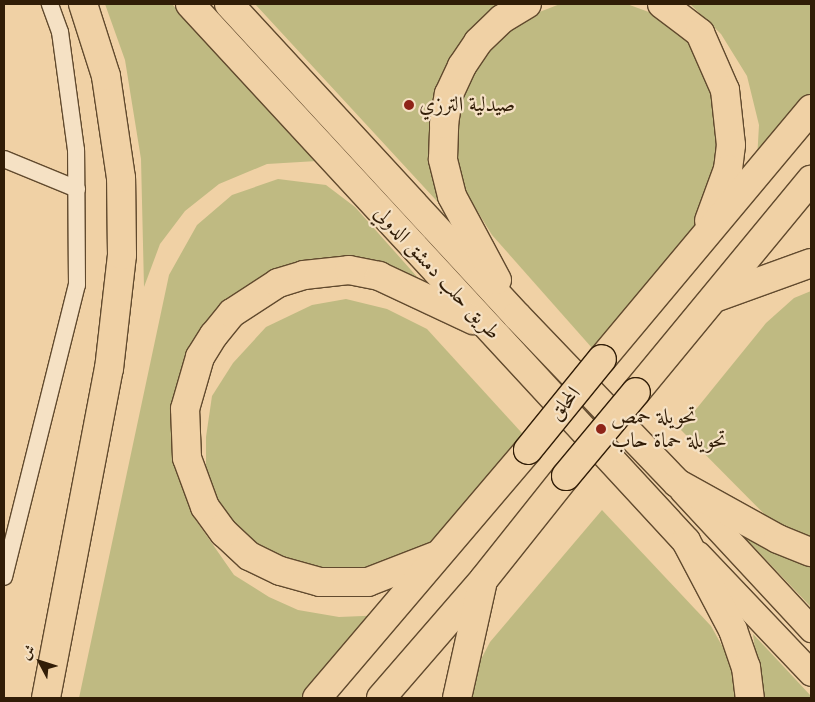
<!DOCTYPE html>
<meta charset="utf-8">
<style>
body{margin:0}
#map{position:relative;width:815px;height:702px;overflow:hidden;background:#f0d1a5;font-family:Cardo,Amiri,serif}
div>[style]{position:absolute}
.green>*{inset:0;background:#bfba82}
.roads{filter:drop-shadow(1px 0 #614a2e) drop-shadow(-1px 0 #614a2e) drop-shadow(0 1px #614a2e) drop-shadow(0 -1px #614a2e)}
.minor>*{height:16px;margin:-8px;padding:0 8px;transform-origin:8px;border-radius:8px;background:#f5e1c4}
.primary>*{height:25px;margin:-12.5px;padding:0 12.5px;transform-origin:12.5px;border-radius:12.5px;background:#f0d1a5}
.motorway>*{height:28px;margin:-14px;padding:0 14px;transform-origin:14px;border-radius:14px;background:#f0d1a5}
.bridges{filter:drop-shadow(1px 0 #311d07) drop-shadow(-1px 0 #311d07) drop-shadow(0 1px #311d07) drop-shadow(0 -1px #311d07)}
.motorway-bridge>*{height:28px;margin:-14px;padding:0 14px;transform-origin:14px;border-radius:14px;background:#f0d1a5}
.dots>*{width:14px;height:14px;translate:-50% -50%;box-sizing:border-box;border:2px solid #f5e1c4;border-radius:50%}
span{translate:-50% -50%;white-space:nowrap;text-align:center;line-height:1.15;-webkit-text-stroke:4.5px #f5e1c4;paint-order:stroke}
.poi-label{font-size:21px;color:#311d07}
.left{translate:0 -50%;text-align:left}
.street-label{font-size:21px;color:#311d07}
.frame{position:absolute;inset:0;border:5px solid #311d07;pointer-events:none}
.north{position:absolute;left:15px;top:637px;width:50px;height:50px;-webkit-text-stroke:4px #f5e1c4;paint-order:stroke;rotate:310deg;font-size:14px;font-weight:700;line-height:20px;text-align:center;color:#311d07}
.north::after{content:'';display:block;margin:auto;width:18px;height:22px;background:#311d07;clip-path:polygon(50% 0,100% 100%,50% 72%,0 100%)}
</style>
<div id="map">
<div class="green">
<div style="clip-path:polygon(105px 4px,172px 4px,317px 161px,267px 164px,219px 184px,185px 211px,160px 244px,144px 287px,141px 159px,125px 60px)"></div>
<div style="clip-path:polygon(255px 4px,503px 4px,463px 39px,438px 84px,429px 123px,431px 162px,447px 212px)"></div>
<div style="clip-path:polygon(560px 4px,627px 4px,665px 18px,707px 56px,728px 186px,600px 357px,492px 235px,463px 188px,452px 141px,457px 100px,484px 52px,524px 18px)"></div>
<div style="clip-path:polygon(690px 4px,811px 4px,811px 108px,756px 177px,759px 125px,747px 76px,721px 34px)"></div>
<div style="clip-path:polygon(278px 179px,326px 185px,355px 207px,435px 297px,352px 279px,307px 286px,271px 297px,235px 325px,207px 358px,180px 463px,186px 497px,195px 519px,234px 575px,269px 597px,298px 610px,339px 617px,387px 615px,319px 698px,79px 698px,169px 275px,197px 225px,232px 195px)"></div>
<div style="clip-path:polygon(811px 291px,811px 542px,782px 532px,680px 429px,766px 323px,794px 298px)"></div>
<div style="clip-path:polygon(346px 299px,387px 309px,427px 329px,531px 443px,453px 535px,384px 585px,268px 568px,219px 508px,206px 471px,206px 437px,212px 396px,233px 363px,266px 327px,312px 305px)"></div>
<div style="clip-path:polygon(602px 510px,711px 626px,730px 660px,737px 698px,467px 698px,474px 673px,490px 642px)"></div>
<div style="clip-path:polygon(745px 538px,811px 568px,811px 607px)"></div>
<div style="clip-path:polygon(753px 634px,811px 696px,811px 698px,761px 698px)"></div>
</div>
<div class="roads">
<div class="minor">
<div style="left:4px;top:159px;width:79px;rotate:22.3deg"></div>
<div style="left:4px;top:577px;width:301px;rotate:-76deg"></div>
<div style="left:77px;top:285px;width:135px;rotate:-90.4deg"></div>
<div style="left:76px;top:150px;width:119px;rotate:-97.7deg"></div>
<div style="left:60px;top:32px;width:30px;rotate:-110deg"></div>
</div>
<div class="primary">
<div style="left:682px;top:490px;width:190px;rotate:47.1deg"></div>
<div style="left:698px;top:554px;width:164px;rotate:46.5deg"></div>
</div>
<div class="motorway">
<div style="left:190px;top:4px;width:731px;rotate:47.27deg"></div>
<div style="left:686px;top:541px;width:101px;rotate:62.2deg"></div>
<div style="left:733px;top:630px;width:39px;rotate:71deg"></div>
<div style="left:746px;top:667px;width:31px;rotate:83deg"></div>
<div style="left:229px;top:4px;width:425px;rotate:47.3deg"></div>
<div style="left:517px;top:316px;width:231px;rotate:46.2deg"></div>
<div style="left:677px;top:483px;width:115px;rotate:29deg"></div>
<div style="left:778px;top:539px;width:35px;rotate:22deg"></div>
<div style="left:662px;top:4px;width:48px;rotate:37.3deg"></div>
<div style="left:700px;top:33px;width:62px;rotate:66.3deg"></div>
<div style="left:725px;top:90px;width:55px;rotate:83.8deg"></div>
<div style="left:731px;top:145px;width:24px;rotate:97deg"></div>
<div style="left:728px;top:169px;width:55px;rotate:110.1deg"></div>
<div style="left:497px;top:280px;width:95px;rotate:-118.2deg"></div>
<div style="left:452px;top:196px;width:38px;rotate:-104deg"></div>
<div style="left:443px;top:159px;width:35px;rotate:-88deg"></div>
<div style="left:444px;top:124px;width:30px;rotate:-81deg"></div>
<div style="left:449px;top:94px;width:31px;rotate:-65deg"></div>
<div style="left:462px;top:66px;width:29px;rotate:-56deg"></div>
<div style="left:478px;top:42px;width:33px;rotate:-44deg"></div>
<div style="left:502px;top:19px;width:29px;rotate:-31deg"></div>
<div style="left:717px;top:297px;width:100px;rotate:-19.9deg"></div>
<div style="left:602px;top:359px;width:326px;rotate:-50.1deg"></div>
<div style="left:636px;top:392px;width:275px;rotate:-50.5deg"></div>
<div style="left:435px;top:556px;width:72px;rotate:158.8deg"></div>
<div style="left:368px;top:582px;width:48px;rotate:180deg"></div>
<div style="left:320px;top:582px;width:41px;rotate:-164.6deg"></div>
<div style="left:280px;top:571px;width:34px;rotate:-154deg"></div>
<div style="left:249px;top:556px;width:34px;rotate:-137deg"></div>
<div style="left:224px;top:533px;width:32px;rotate:-126deg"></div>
<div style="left:205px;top:507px;width:52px;rotate:-110.2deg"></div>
<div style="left:187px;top:458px;width:49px;rotate:-92.3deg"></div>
<div style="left:185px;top:409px;width:54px;rotate:-73.9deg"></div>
<div style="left:200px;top:357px;width:26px;rotate:-58deg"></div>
<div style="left:214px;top:335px;width:28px;rotate:-51deg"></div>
<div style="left:232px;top:313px;width:55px;rotate:-33.1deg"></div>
<div style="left:278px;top:283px;width:27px;rotate:-17deg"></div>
<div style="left:304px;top:275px;width:45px;rotate:-6.3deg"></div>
<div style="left:349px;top:270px;width:31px;rotate:11deg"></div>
<div style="left:379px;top:276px;width:104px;rotate:25.1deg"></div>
<div style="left:46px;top:698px;width:335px;rotate:-79.2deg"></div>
<div style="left:109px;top:369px;width:115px;rotate:-83.5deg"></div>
<div style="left:122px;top:255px;width:77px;rotate:-90.7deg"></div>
<div style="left:121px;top:178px;width:103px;rotate:-98.4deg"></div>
<div style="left:106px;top:76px;width:76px;rotate:-107.7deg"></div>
<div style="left:317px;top:698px;width:326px;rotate:-49.6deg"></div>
<div style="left:381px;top:698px;width:157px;rotate:-49.1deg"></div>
<div style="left:484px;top:579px;width:132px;rotate:-51.5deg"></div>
<div style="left:457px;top:698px;width:116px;rotate:-77.5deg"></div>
</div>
</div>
<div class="bridges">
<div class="motorway-bridge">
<div style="left:528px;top:450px;width:117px;rotate:-50.9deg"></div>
<div style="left:566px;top:476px;width:109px;rotate:-50.2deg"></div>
</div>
</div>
<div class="dots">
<div style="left:409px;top:105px;background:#8f2418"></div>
<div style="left:601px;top:429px;background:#8f2418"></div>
</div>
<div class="poi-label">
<span class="left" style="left:419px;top:105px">صيدلية الترزي</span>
<span class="left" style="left:611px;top:429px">تحويلة حمص<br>تحويلة حماة حاب</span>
</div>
<div class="street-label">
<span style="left:437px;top:273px;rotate:47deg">طريق حلب دمشق الدولي</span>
<span style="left:565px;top:404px;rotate:-51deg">المحلق</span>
</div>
<div class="frame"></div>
<div class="north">ش</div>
</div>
